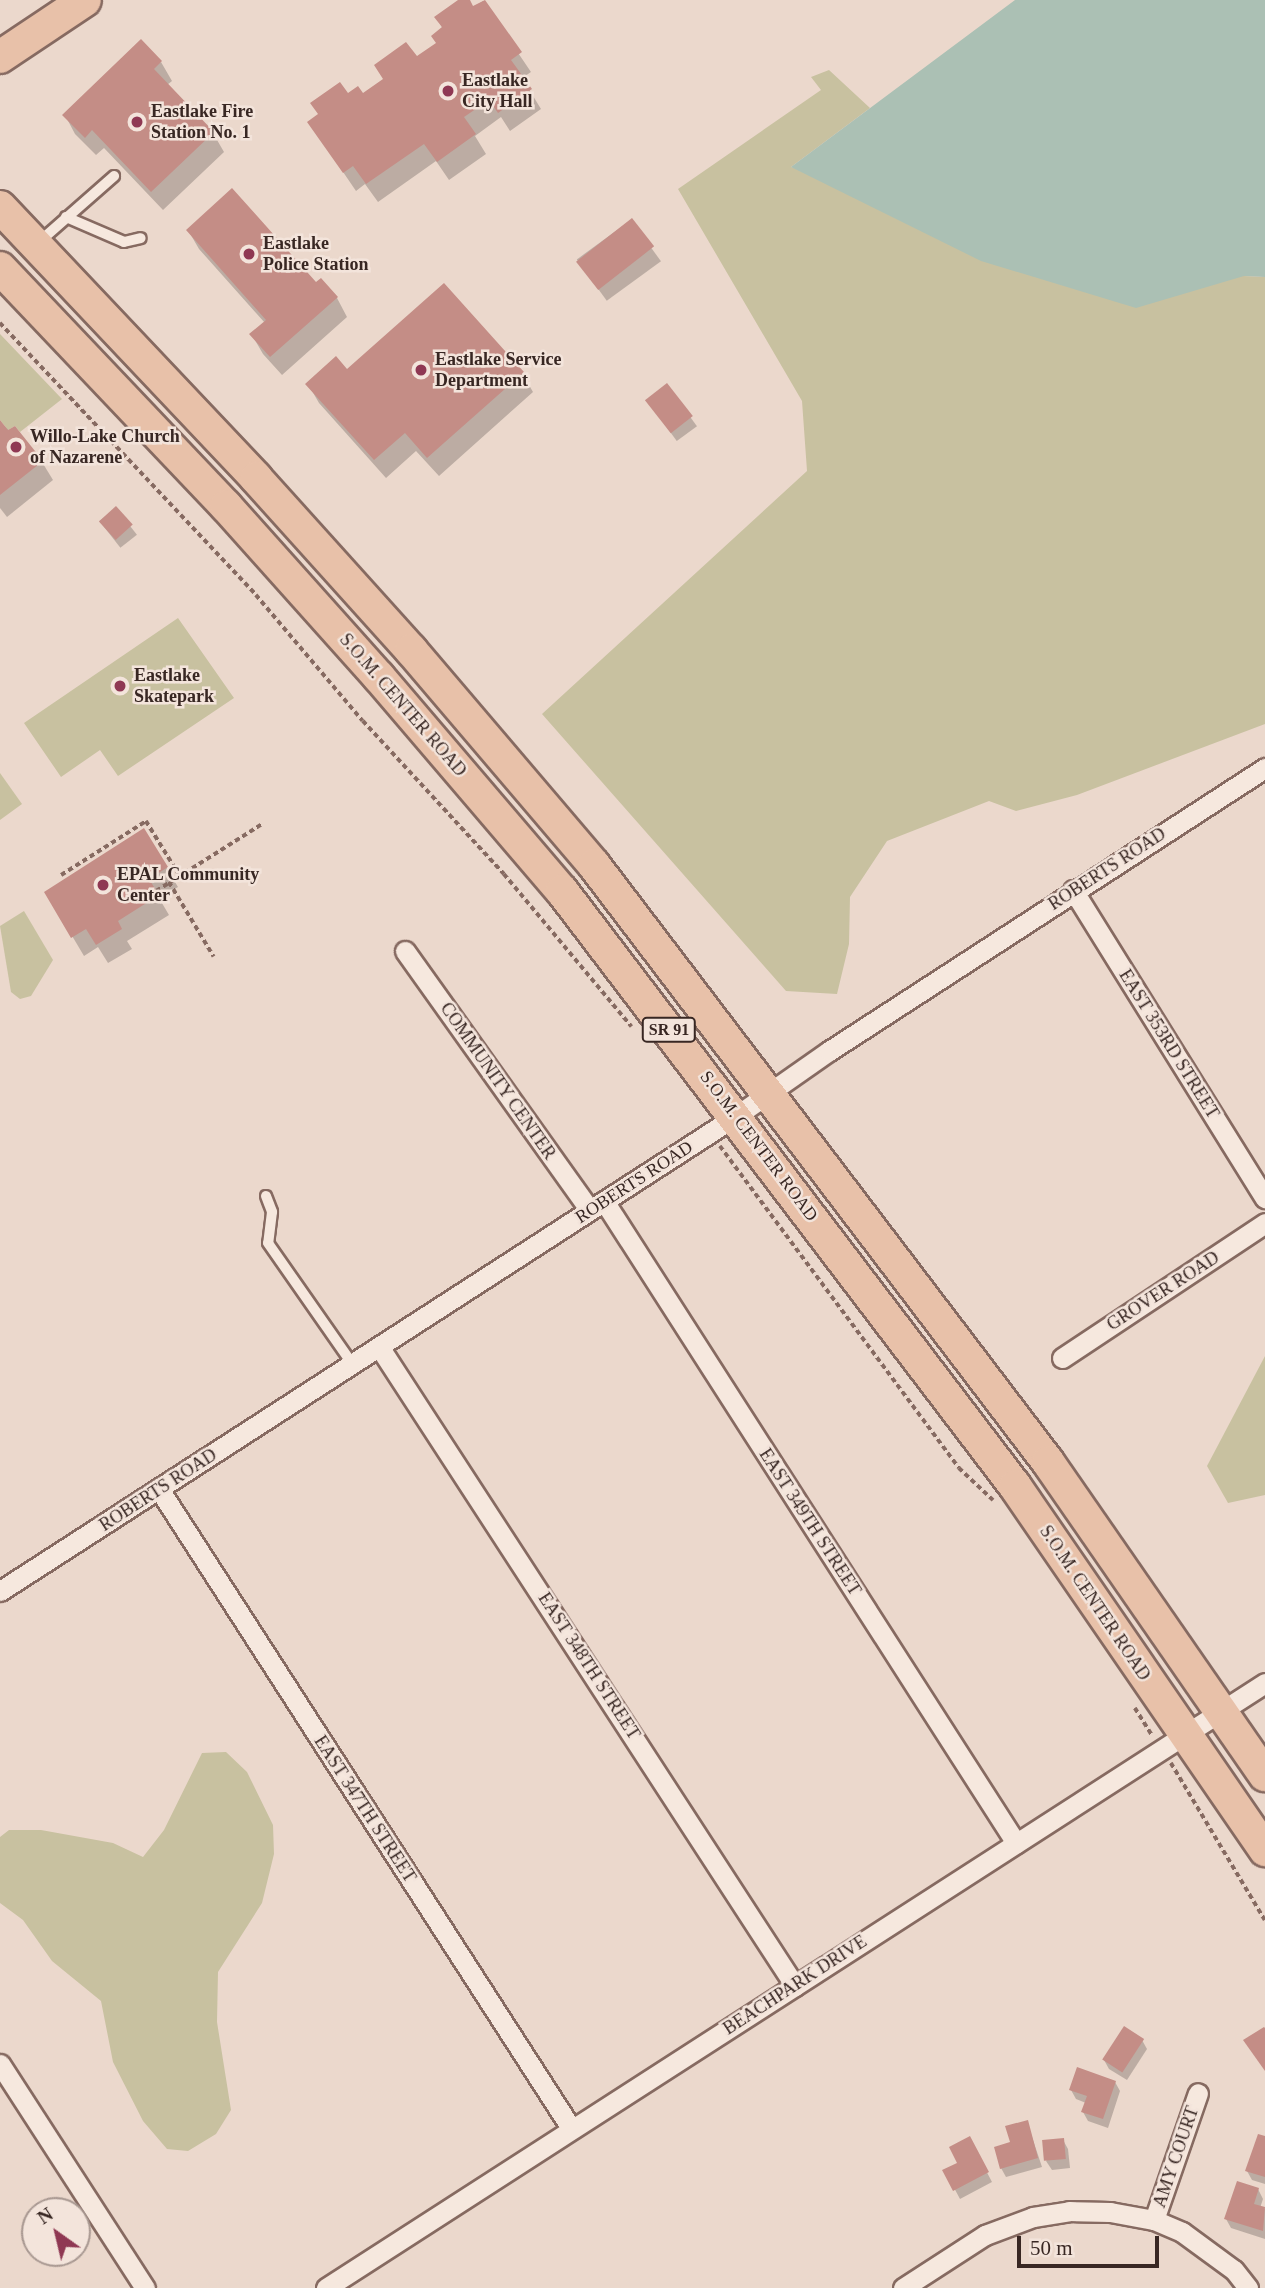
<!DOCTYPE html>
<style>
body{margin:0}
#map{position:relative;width:1265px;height:2288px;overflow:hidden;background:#ebd8cc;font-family:"Times New Roman",serif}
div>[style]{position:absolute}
.green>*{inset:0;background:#c8c1a0}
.water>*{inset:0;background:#abc0b4}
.shadow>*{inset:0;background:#0003;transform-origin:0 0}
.building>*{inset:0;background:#c48d86;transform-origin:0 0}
.path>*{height:3.5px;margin-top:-1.75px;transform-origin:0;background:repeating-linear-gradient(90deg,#866a61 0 5px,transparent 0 8.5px)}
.roads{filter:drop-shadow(2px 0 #866a61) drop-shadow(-2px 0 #866a61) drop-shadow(0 2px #866a61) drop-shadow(0 -2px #866a61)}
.service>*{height:10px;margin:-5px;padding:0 5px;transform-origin:5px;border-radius:5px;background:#f6e8de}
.minor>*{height:19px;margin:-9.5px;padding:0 9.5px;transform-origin:9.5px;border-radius:9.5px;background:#f6e8de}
.primary>*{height:32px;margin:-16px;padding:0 16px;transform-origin:16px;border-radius:16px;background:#e8c1a9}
.dots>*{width:19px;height:19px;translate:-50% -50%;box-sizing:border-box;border:4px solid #f3e4db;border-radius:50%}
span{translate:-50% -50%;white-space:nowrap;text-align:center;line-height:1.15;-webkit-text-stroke:5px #f3e4db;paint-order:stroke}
.shield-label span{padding:2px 5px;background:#f3e4db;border:2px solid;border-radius:5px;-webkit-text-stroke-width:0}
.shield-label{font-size:16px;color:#382723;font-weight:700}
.poi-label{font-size:18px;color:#382723;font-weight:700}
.left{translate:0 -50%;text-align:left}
.street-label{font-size:18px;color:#382723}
.north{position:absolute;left:21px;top:2197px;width:70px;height:70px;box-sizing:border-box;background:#f3e4db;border:2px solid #a89891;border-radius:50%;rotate:326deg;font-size:19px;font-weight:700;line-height:28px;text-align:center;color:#382723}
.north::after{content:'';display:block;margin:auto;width:24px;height:32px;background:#8f3853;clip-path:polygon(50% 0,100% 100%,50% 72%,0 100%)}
.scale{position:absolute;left:1017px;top:2236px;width:142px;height:32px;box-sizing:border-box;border:4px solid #382723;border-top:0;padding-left:9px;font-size:21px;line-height:24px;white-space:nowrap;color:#382723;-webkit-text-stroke:5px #f3e4db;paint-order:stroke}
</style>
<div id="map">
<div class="green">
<div style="clip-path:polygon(829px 70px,870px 108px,791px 167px,1244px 276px,1265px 277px,1265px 724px,1077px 795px,1016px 811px,989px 801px,887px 841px,850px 897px,849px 944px,837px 994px,786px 991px,542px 714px,807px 471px,802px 401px,678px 189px,821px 90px,811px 77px)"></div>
<div style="clip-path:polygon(0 334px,62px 399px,20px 432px,15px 426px,8px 430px,0 420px)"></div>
<div style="clip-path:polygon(178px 618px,234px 698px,118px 776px,100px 750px,61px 777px,24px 723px)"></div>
<div style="clip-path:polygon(0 773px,22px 804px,0 820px)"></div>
<div style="clip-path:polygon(24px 911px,53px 960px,31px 996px,20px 999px,11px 992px,0 926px)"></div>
<div style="clip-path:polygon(1265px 1356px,1265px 1495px,1228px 1503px,1207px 1466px)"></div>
<div style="clip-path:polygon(226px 1752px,247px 1772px,273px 1825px,274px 1854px,262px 1903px,218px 1972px,217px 2022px,231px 2110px,216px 2134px,188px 2151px,167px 2149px,143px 2121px,113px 2062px,101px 2001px,52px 1961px,23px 1920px,0 1903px,0 1837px,9px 1830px,41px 1830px,113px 1843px,143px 1857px,164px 1830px,202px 1753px)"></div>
</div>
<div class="water">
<div style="clip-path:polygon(1015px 0,1265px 0,1265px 277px,1244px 276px,1136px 308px,981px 261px,791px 167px)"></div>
</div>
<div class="shadow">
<div style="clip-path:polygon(461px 0,467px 0,473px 8px,483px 1px,531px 72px,522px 78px,541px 109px,510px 131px,501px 117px,475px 136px,486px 154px,449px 180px,436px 161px,378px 202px,365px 184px,356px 191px,309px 122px,347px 95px,362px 96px,438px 44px,443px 29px,436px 17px)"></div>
<div style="clip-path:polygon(161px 62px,172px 81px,167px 85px,213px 133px,224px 152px,163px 210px,104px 148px,96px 155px,75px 134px,65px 115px)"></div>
<div style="left:631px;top:220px;width:51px;height:67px;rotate:54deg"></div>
<div style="clip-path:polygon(188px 230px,316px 284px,337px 298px,347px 317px,282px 375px,263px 354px,252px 335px,265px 323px,199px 249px)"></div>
<div style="clip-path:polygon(347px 372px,522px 373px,533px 392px,439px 476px,416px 451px,386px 478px,319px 403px,308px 384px)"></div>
<div style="left:667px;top:385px;width:51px;height:25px;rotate:54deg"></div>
<div style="clip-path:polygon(0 422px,42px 462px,53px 480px,7px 517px,0 508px)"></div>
<div style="left:116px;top:508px;width:34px;height:21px;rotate:52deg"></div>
<div style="clip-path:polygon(144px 830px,178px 887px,159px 898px,169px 915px,127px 941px,132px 949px,108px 963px,98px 947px,84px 956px,46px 892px)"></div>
<div style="clip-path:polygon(1142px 2040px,1147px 2049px,1127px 2080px,1109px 2069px,1104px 2060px)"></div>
<div style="clip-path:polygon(1115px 2082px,1120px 2091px,1108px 2128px,1088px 2121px,1083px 2112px,1086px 2103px,1076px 2099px,1071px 2090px)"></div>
<div style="clip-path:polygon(1027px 2122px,1042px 2167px,1006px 2177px,1001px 2168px,1012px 2143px)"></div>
<div style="clip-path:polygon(969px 2138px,992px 2182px,960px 2199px,945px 2171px,959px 2163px)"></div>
<div style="clip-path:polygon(1265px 2138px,1265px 2184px,1252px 2180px,1247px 2171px)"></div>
<div style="clip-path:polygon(1063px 2140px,1068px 2149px,1070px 2168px,1052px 2170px,1046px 2161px)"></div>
<div style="clip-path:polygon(1258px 2189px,1263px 2199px,1260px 2208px,1265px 2209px,1265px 2239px,1231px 2228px,1226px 2219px)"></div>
</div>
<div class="building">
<div style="clip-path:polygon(458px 0,470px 0,473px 6px,485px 0,522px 52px,511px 60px,532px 89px,498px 113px,489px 100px,464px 117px,476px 134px,437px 162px,424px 144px,366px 184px,353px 166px,343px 173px,307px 122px,318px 114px,310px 103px,340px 82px,348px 93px,358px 86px,363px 93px,383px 79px,374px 65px,406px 42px,417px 56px,436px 43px,431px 36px,442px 27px,434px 17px)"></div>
<div style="clip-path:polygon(141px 39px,162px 61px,154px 69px,214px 132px,151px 192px,92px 130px,85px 138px,62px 115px)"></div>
<div style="clip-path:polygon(232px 188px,316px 282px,321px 278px,338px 297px,270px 357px,249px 334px,266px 320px,186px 230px)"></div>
<div style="left:632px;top:218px;width:36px;height:71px;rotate:52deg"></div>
<div style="clip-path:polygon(444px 283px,524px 372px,427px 458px,405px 433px,374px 460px,305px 384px,336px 356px,347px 369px)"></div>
<div style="left:667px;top:383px;width:42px;height:28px;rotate:52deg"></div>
<div style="clip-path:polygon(0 420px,8px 430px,15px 426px,43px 461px,0 495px)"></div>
<div style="left:116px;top:506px;width:25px;height:23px;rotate:48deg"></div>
<div style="clip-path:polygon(144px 828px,168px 867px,149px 879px,159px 895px,118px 921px,122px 929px,96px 945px,86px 929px,71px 938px,44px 892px)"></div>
<div style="left:1124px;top:2026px;width:24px;height:40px;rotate:33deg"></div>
<div style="clip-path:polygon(1264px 2027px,1265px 2028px,1265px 2071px,1243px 2040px)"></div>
<div style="clip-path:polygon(1077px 2067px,1116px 2081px,1103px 2119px,1081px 2112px,1087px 2096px,1069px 2090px)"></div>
<div style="clip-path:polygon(1028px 2120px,1038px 2158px,1000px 2169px,994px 2147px,1010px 2142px,1005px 2126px)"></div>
<div style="clip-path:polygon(1258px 2134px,1265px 2136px,1265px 2177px,1245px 2171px)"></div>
<div style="clip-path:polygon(970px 2136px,989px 2172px,953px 2191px,942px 2170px,957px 2163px,949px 2147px)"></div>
<div style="left:1064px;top:2138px;width:21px;height:22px;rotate:85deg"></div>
<div style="clip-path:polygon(1237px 2181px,1259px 2188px,1254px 2204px,1265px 2207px,1263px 2231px,1224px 2219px)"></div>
</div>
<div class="path">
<div style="left:0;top:323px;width:374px;rotate:46.7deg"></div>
<div style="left:256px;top:595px;width:165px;rotate:49.7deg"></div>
<div style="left:363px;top:721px;width:208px;rotate:47.3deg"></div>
<div style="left:504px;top:874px;width:199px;rotate:50.1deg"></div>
<div style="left:61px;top:875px;width:101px;rotate:-32.4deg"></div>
<div style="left:146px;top:821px;width:65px;rotate:58.3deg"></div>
<div style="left:169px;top:882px;width:87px;rotate:59deg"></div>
<div style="left:156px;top:891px;width:125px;rotate:-32.3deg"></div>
<div style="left:720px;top:1146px;width:401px;rotate:53.4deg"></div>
<div style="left:959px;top:1468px;width:47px;rotate:43.3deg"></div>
<div style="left:1135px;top:1708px;width:31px;rotate:58deg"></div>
<div style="left:1171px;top:1763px;width:183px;rotate:59.1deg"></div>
</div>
<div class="roads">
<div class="service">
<div style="left:66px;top:217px;width:63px;rotate:23.3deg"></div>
<div style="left:124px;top:242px;width:17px;rotate:-13deg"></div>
<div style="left:39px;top:242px;width:100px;rotate:-41.3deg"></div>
<div style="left:266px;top:1196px;width:17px;rotate:69deg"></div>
<div style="left:272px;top:1212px;width:31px;rotate:97deg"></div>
<div style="left:268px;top:1243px;width:149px;rotate:55.1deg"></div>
</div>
<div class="minor">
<div style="left:1073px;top:890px;width:363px;rotate:58.1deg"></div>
<div style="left:405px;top:951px;width:318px;rotate:54.5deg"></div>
<div style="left:604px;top:1201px;width:763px;rotate:57.31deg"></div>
<div style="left:380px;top:1348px;width:761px;rotate:56.96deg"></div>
<div style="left:1062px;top:1358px;width:244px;rotate:-33.6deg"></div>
<div style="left:159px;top:1489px;width:760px;rotate:57.19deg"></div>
<div style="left:0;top:1591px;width:876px;rotate:-32.84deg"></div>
<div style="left:736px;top:1116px;width:113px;rotate:-35deg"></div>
<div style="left:829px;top:1051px;width:520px;rotate:-32.99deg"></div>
<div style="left:0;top:2064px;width:267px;rotate:57.1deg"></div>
<div style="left:1154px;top:2220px;width:134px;rotate:-70.9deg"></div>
<div style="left:326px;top:2288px;width:1117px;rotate:-32.79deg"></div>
<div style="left:903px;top:2288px;width:98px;rotate:-32.9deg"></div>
<div style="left:985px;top:2235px;width:51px;rotate:-20.6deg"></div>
<div style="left:1033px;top:2217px;width:36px;rotate:-9deg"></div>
<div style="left:1069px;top:2211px;width:41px;rotate:1.4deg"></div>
<div style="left:1110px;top:2212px;width:45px;rotate:10.3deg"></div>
<div style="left:1154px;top:2220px;width:30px;rotate:23deg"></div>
<div style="left:1182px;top:2232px;width:64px;rotate:36.2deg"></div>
<div style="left:1234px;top:2270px;width:23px;rotate:52deg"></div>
</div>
<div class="primary">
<div style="left:0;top:57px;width:102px;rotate:-33.8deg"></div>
<div style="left:0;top:207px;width:373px;rotate:46.6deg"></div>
<div style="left:256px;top:478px;width:232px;rotate:48deg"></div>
<div style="left:411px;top:650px;width:282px;rotate:49.6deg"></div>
<div style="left:594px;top:865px;width:750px;rotate:52.75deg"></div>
<div style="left:1048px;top:1462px;width:381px;rotate:55.3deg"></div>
<div style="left:0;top:268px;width:328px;rotate:46.5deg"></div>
<div style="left:226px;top:506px;width:229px;rotate:48.2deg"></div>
<div style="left:379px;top:677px;width:282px;rotate:49.5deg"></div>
<div style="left:562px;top:891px;width:748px;rotate:52.72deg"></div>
<div style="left:1015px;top:1486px;width:442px;rotate:55.5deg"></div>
</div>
</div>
<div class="dots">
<div style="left:448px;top:91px;background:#8f3853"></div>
<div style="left:137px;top:122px;background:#8f3853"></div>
<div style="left:249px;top:254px;background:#8f3853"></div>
<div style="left:421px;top:370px;background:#8f3853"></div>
<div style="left:16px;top:447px;background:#8f3853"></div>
<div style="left:120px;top:686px;background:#8f3853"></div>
<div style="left:103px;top:885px;background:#8f3853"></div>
</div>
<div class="shield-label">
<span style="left:669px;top:1030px">SR 91</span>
</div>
<div class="poi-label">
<span class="left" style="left:462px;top:91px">Eastlake<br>City Hall</span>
<span class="left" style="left:151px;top:122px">Eastlake Fire<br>Station No. 1</span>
<span class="left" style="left:263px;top:254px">Eastlake<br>Police Station</span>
<span class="left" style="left:435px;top:370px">Eastlake Service<br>Department</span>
<span class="left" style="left:30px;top:447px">Willo-Lake Church<br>of Nazarene</span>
<span class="left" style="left:134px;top:686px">Eastlake<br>Skatepark</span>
<span class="left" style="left:117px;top:885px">EPAL Community<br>Center</span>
</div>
<div class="street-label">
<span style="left:403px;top:705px;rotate:49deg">S.O.M. CENTER ROAD</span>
<span style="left:1107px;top:869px;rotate:-33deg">ROBERTS ROAD</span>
<span style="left:1169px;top:1044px;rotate:58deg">EAST 353RD STREET</span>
<span style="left:498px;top:1081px;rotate:55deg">COMMUNITY CENTER</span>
<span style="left:759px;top:1146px;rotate:53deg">S.O.M. CENTER ROAD</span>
<span style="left:634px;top:1182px;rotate:-33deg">ROBERTS ROAD</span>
<span style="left:1163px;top:1291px;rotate:-33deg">GROVER ROAD</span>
<span style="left:158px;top:1490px;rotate:-33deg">ROBERTS ROAD</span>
<span style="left:810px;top:1522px;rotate:57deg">EAST 349TH STREET</span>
<span style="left:1095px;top:1603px;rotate:56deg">S.O.M. CENTER ROAD</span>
<span style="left:589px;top:1666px;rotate:57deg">EAST 348TH STREET</span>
<span style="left:365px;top:1809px;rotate:57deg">EAST 347TH STREET</span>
<span style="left:795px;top:1985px;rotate:-33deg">BEACHPARK DRIVE</span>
<span style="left:1176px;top:2157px;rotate:-71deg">AMY COURT</span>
</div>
<div class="north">N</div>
<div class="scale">50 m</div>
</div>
